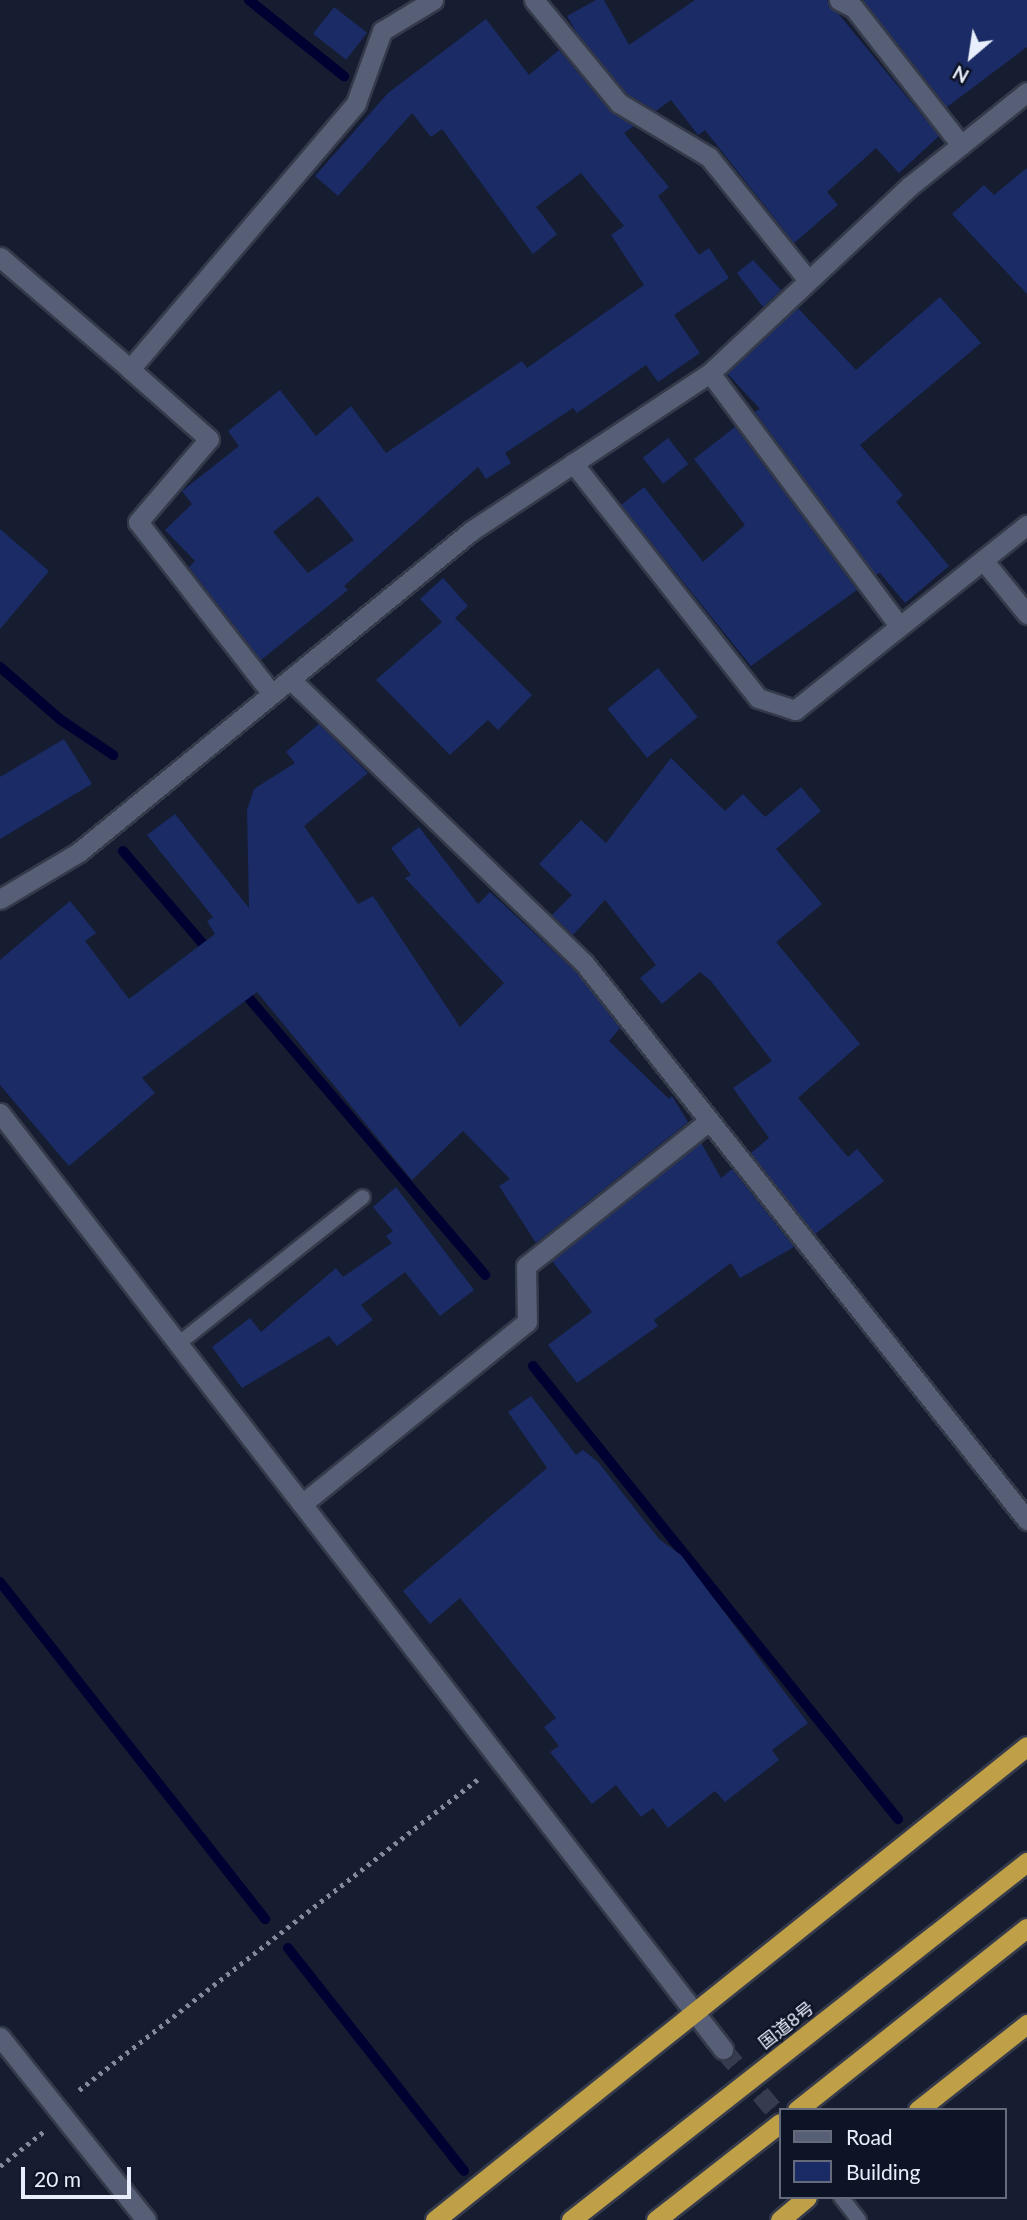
<!DOCTYPE html>
<meta charset="utf-8">
<style>
body{margin:0}
#map{position:relative;width:1027px;height:2220px;overflow:hidden;background:#161d31;font-family:Lato,"Noto Sans JP",sans-serif}
div>[style]{position:absolute}
.stream>*{height:10px;margin:-5px;padding:0 5px;transform-origin:5px;border-radius:5px;background:#000031}
.building>*{inset:0;background:#1a2b65;transform-origin:0 0}
.minor-tunnel>*{height:19px;margin-top:-9.5px;transform-origin:0;background:repeating-linear-gradient(90deg,#363c4f 0 19px,transparent 0 29px)}
.path>*{height:4.5px;margin-top:-2.25px;transform-origin:0;background:repeating-linear-gradient(90deg,#838a9a 0 3.5px,transparent 0 8.5px)}
.roads{filter:drop-shadow(2px 0 #353a4a) drop-shadow(-2px 0 #353a4a) drop-shadow(0 2px #353a4a) drop-shadow(0 -2px #353a4a)}
.service>*{height:14px;margin:-7px;padding:0 7px;transform-origin:7px;border-radius:7px;background:#565f76}
.minor>*{height:19px;margin:-9.5px;padding:0 9.5px;transform-origin:9.5px;border-radius:9.5px;background:#565f76}
.tertiary>*{height:19px;margin:-9.5px;padding:0 9.5px;transform-origin:9.5px;border-radius:9.5px;background:#565f76}
.trunk>*{height:19px;margin:-9.5px;padding:0 9.5px;transform-origin:9.5px;border-radius:9.5px;background:#c0a047}
span{translate:-50% -50%;white-space:nowrap;text-align:center;line-height:1.15;-webkit-text-stroke:5px #0d1426;paint-order:stroke}
.street-label{font-size:18px;color:#e8eefb}
.legend{position:absolute;left:779px;top:2108px;width:228px;height:91px;box-sizing:border-box;background:#0d1426;border:2px solid #656b7b;margin:0;padding:9px 12px;list-style:none;font-size:21px;color:#e8eefb}
.legend li{display:flex;align-items:center;gap:14px;height:35px}
.legend b{width:35px;border:2px solid #656b7b}
.north{position:absolute;left:936px;top:21px;width:70px;height:70px;-webkit-text-stroke:5px #0d1426;paint-order:stroke;rotate:209deg;font-size:19px;font-weight:700;line-height:28px;text-align:center;color:#e8eefb}
.north::after{content:'';display:block;margin:auto;width:24px;height:32px;background:#e8eefb;clip-path:polygon(50% 0,100% 100%,50% 72%,0 100%)}
.scale{position:absolute;left:21px;top:2167px;width:110px;height:32px;box-sizing:border-box;border:4px solid #e8eefb;border-top:0;padding-left:9px;font-size:21px;line-height:24px;white-space:nowrap;color:#e8eefb;-webkit-text-stroke:5px #0d1426;paint-order:stroke}
</style>
<div id="map">
<div class="stream">
<div style="left:249px;top:0;width:122px;rotate:38.7deg"></div>
<div style="left:0;top:667px;width:81px;rotate:41deg"></div>
<div style="left:61px;top:720px;width:63px;rotate:33.9deg"></div>
<div style="left:123px;top:851px;width:133px;rotate:49.3deg"></div>
<div style="left:241px;top:989px;width:376px;rotate:49.5deg"></div>
<div style="left:533px;top:1366px;width:582px;rotate:51.14deg"></div>
<div style="left:0;top:1582px;width:429px;rotate:51.8deg"></div>
<div style="left:288px;top:1948px;width:284px;rotate:51.7deg"></div>
</div>
<div class="building">
<div style="clip-path:polygon(596px 0,604px 0,629px 45px,695px 0,827px 0,939px 136px,899px 173px,876px 148px,827px 192px,838px 205px,794px 243px,705px 130px,698px 135px,671px 100px,656px 111px,627px 94px,576px 32px,567px 16px)"></div>
<div style="clip-path:polygon(863px 0,1027px 0,1027px 47px,947px 107px)"></div>
<div style="left:334px;top:7px;width:42px;height:34px;rotate:38deg"></div>
<div style="clip-path:polygon(evenodd,486px 19px,529px 75px,559px 50px,610px 111px,634px 126px,624px 133px,669px 187px,658px 196px,699px 255px,709px 248px,729px 278px,674px 315px,700px 353px,658px 382px,646px 365px,577px 413px,573px 408px,505px 453px,511px 463px,486px 479px,478px 467px,344px 586px,348px 590px,261px 660px,189px 567px,195px 561px,165px 530px,192px 504px,182px 491px,239px 446px,228px 431px,280px 390px,316px 436px,351px 406px,386px 453px,522px 361px,527px 368px,644px 285px,611px 235px,624px 226px,581px 173px,536px 207px,557px 234px,533px 254px,442px 129px,431px 137px,412px 113px,338px 196px,315px 176px,388px 93px,486px 19px,318px 496px,354px 540px,308px 573px,273px 532px,318px 496px)"></div>
<div style="clip-path:polygon(1027px 168px,1027px 294px,952px 214px,984px 185px,994px 195px)"></div>
<div style="clip-path:polygon(753px 260px,781px 290px,763px 307px,737px 273px)"></div>
<div style="clip-path:polygon(940px 297px,981px 343px,860px 445px,903px 495px,896px 502px,949px 566px,905px 603px,880px 573px,876px 575px,755px 412px,760px 409px,727px 373px,798px 308px,856px 370px)"></div>
<div style="clip-path:polygon(735px 427px,857px 590px,751px 666px,621px 505px,644px 487px,703px 562px,745px 525px,694px 459px)"></div>
<div style="left:668px;top:438px;width:33px;height:32px;rotate:52deg"></div>
<div style="clip-path:polygon(0 529px,49px 571px,0 629px)"></div>
<div style="clip-path:polygon(443px 578px,468px 606px,455px 618px,532px 695px,498px 730px,488px 720px,450px 755px,376px 680px,442px 622px,420px 599px)"></div>
<div style="left:658px;top:668px;width:63px;height:65px;rotate:51deg"></div>
<div style="clip-path:polygon(319px 724px,368px 773px,304px 826px,358px 904px,373px 896px,460px 1027px,504px 983px,405px 878px,411px 875px,391px 848px,419px 827px,478px 904px,490px 892px,575px 971px,620px 1028px,609px 1041px,669px 1099px,672px 1096px,688px 1122px,536px 1243px,499px 1186px,510px 1179px,463px 1131px,412px 1180px,257px 992px,142px 1078px,155px 1093px,69px 1166px,0 1085px,0 960px,70px 901px,96px 933px,85px 941px,129px 999px,215px 934px,207px 921px,213px 917px,147px 835px,175px 814px,249px 908px,247px 810px,254px 789px,295px 763px,286px 752px)"></div>
<div style="clip-path:polygon(64px 739px,92px 784px,0 839px,0 777px)"></div>
<div style="clip-path:polygon(671px 758px,725px 811px,743px 794px,765px 817px,801px 787px,821px 811px,776px 849px,822px 904px,776px 942px,860px 1044px,798px 1098px,848px 1157px,857px 1149px,884px 1181px,815px 1234px,751px 1153px,769px 1138px,733px 1088px,772px 1061px,711px 981px,700px 972px,662px 1004px,640px 978px,656px 965px,605px 900px,573px 935px,552px 915px,572px 895px,539px 864px,581px 820px,606px 843px)"></div>
<div style="clip-path:polygon(701px 1143px,721px 1178px,732px 1169px,794px 1247px,740px 1278px,731px 1263px,654px 1320px,658px 1326px,577px 1383px,548px 1345px,592px 1312px,552px 1261px)"></div>
<div style="clip-path:polygon(396px 1187px,474px 1290px,440px 1316px,405px 1272px,361px 1305px,373px 1320px,337px 1346px,329px 1336px,242px 1388px,212px 1347px,250px 1318px,261px 1332px,336px 1268px,343px 1277px,392px 1243px,386px 1236px,393px 1231px,373px 1207px)"></div>
<div style="clip-path:polygon(531px 1396px,576px 1455px,583px 1450px,598px 1462px,659px 1539px,681px 1555px,808px 1723px,772px 1750px,779px 1760px,725px 1802px,715px 1791px,668px 1828px,653px 1808px,641px 1817px,616px 1785px,592px 1804px,550px 1752px,559px 1746px,544px 1727px,556px 1718px,460px 1598px,430px 1624px,403px 1591px,547px 1468px,508px 1412px)"></div>
</div>
<div class="minor-tunnel">
<div style="left:723px;top:2049px;width:89px;rotate:50deg"></div>
</div>
<div class="path">
<div style="left:79px;top:2090px;width:506px;rotate:-37.93deg"></div>
<div style="left:0;top:2166px;width:55px;rotate:-38.3deg"></div>
</div>
<div class="roads">
<div class="service">
<div style="left:178px;top:1344px;width:236px;rotate:-38.5deg"></div>
<div style="left:841px;top:2197px;width:29px;rotate:52deg"></div>
</div>
<div class="minor">
<div style="left:534px;top:0;width:134px;rotate:50.5deg"></div>
<div style="left:619px;top:103px;width:105px;rotate:31deg"></div>
<div style="left:709px;top:157px;width:158px;rotate:51.2deg"></div>
<div style="left:839px;top:0;width:17px;rotate:28deg"></div>
<div style="left:854px;top:8px;width:174px;rotate:52deg"></div>
<div style="left:0;top:257px;width:172px;rotate:40.7deg"></div>
<div style="left:710px;top:373px;width:316px;rotate:53.2deg"></div>
<div style="left:573px;top:463px;width:299px;rotate:51.8deg"></div>
<div style="left:758px;top:698px;width:39px;rotate:18deg"></div>
<div style="left:795px;top:710px;width:297px;rotate:-38.6deg"></div>
<div style="left:983px;top:560px;width:70px;rotate:50.8deg"></div>
<div style="left:290px;top:679px;width:409px;rotate:44deg"></div>
<div style="left:584px;top:963px;width:712px;rotate:51.5deg"></div>
<div style="left:272px;top:694px;width:218px;rotate:-127.9deg"></div>
<div style="left:138px;top:522px;width:109px;rotate:-49.5deg"></div>
<div style="left:209px;top:439px;width:106px;rotate:-138.5deg"></div>
<div style="left:130px;top:369px;width:349px;rotate:-49.6deg"></div>
<div style="left:356px;top:103px;width:77px;rotate:-70.1deg"></div>
<div style="left:382px;top:31px;width:60px;rotate:-31.3deg"></div>
<div style="left:0;top:1113px;width:1183px;rotate:52.32deg"></div>
<div style="left:302px;top:1504px;width:289px;rotate:-39deg"></div>
<div style="left:527px;top:1322px;width:56px;rotate:-91deg"></div>
<div style="left:526px;top:1266px;width:233px;rotate:-38.4deg"></div>
<div style="left:0;top:2037px;width:234px;rotate:51.4deg"></div>
</div>
<div class="tertiary">
<div style="left:0;top:899px;width:92px;rotate:-30.7deg"></div>
<div style="left:79px;top:852px;width:507px;rotate:-39.31deg"></div>
<div style="left:471px;top:531px;width:287px;rotate:-33.5deg"></div>
<div style="left:710px;top:373px;width:274px;rotate:-43.1deg"></div>
<div style="left:910px;top:186px;width:150px;rotate:-38.8deg"></div>
</div>
<div class="trunk">
<div style="left:797px;top:2110px;width:293px;rotate:-38.4deg"></div>
<div style="left:918px;top:2110px;width:139px;rotate:-38.3deg"></div>
<div style="left:435px;top:2220px;width:758px;rotate:-38.68deg"></div>
<div style="left:571px;top:2220px;width:580px;rotate:-38.14deg"></div>
<div style="left:656px;top:2220px;width:157px;rotate:-38deg"></div>
<div style="left:780px;top:2220px;width:35px;rotate:-40deg"></div>
</div>
</div>
<div class="street-label">
<span style="left:786px;top:2025px;rotate:-38deg">国道8号</span>
</div>
<ul class="legend">
<li><b style="height:9px;background:#565f76"></b>Road</li>
<li><b style="height:19px;background:#1a2b65"></b>Building</li>
</ul>
<div class="north">N</div>
<div class="scale">20 m</div>
</div>
